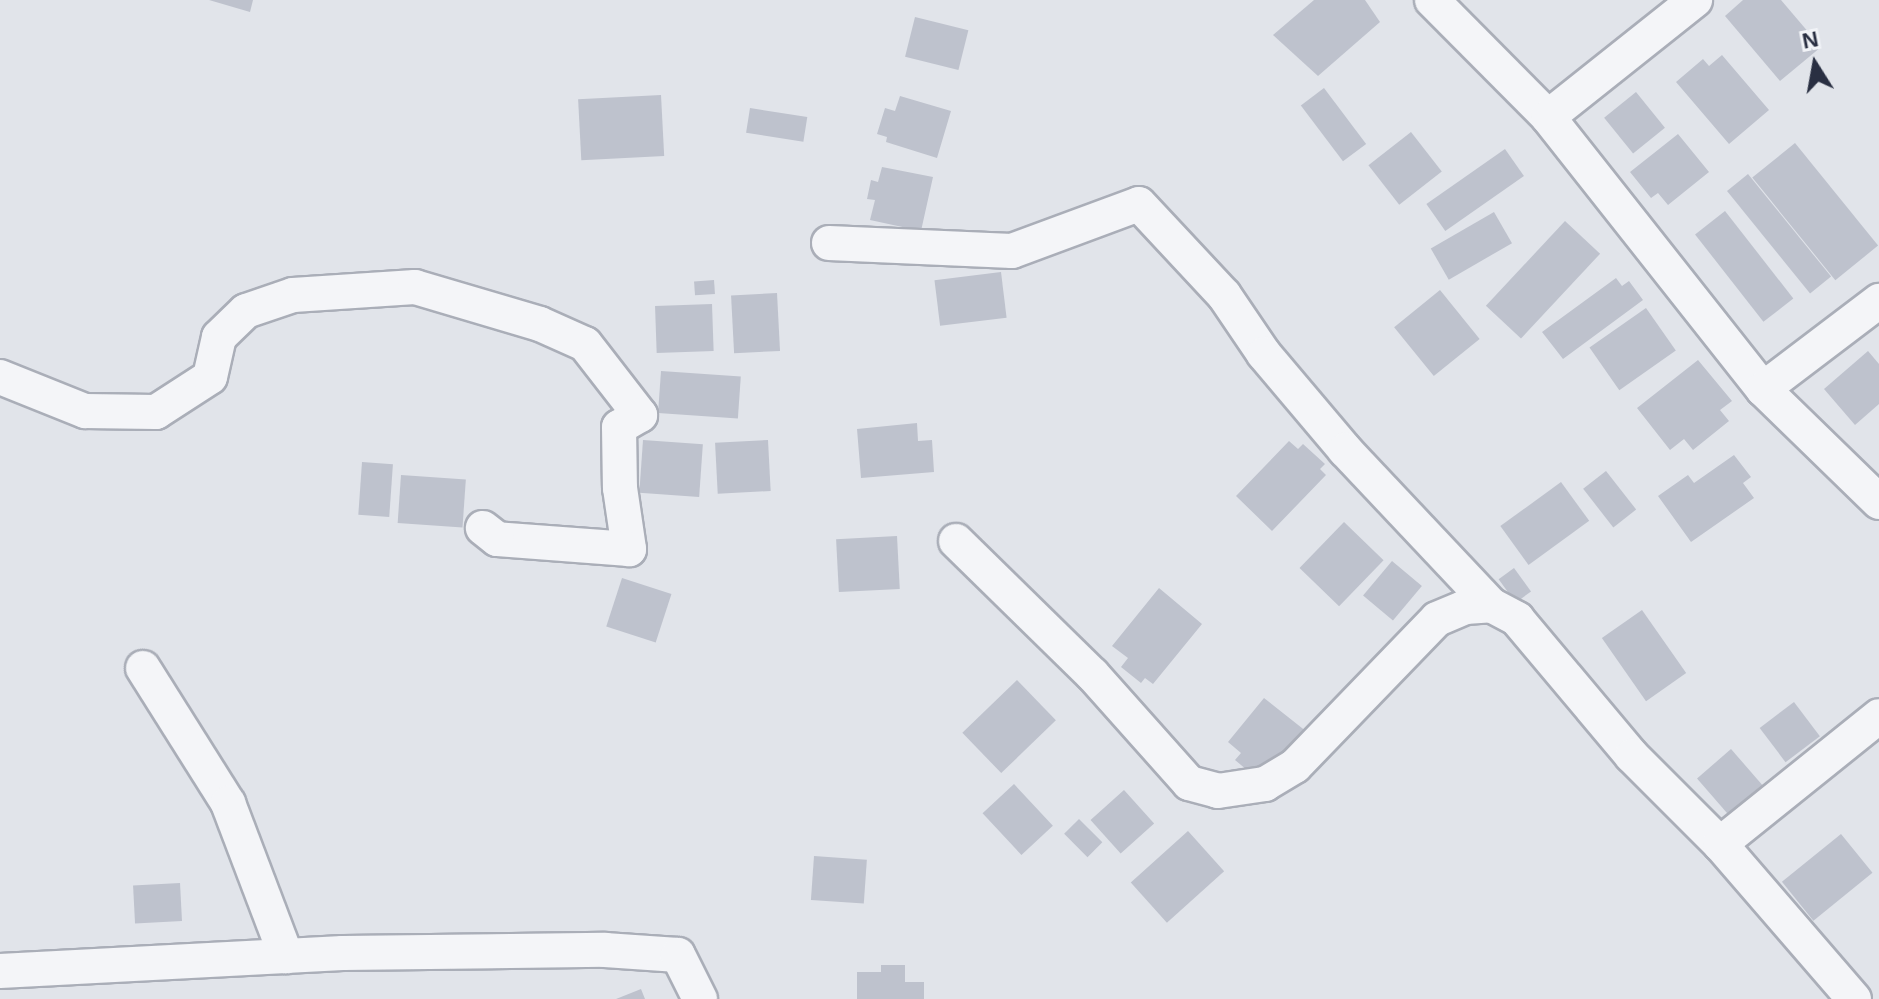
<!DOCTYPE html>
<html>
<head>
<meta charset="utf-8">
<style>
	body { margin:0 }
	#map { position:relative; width:1879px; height:999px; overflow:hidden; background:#e1e4ea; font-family:Arial,sans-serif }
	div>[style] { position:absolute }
	.building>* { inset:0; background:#bec2cd; transform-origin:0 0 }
	.roads { filter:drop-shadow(2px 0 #aaaeb8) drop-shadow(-2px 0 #aaaeb8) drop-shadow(0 2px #aaaeb8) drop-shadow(0 -2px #aaaeb8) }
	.minor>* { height:34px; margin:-17px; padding:0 17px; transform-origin:17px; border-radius:17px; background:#f4f5f8 }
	span { translate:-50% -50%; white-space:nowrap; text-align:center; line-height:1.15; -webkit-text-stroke:6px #f1f3f7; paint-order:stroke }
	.north { position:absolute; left:1775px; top:24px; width:80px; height:80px; -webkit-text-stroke:6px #f1f3f7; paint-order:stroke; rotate:349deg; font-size:22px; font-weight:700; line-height:32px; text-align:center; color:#292f42 }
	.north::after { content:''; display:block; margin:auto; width:28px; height:36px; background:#292f42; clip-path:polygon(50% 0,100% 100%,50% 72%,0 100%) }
</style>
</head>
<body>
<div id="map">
	<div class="building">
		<i style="clip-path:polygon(209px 0,253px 0,250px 12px)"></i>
		<i style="clip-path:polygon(1314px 0,1365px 0,1380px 22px,1318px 76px,1273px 35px)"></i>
		<i style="clip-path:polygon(1743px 0,1781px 0,1821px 47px,1780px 81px,1725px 16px)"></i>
		<i style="left:915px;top:17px;width:55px;height:41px;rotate:14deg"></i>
		<i style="clip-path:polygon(1722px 55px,1769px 110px,1729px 144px,1676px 82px,1703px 59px,1709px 66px)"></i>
		<i style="left:1324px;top:88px;width:70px;height:29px;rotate:53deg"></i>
		<i style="left:1636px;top:92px;width:46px;height:41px;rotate:51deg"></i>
		<i style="left:661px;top:95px;width:61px;height:83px;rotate:87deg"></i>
		<i style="clip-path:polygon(900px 96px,951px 111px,937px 158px,886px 142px,887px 137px,877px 134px,885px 108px,895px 111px)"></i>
		<i style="left:750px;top:108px;width:58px;height:25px;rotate:9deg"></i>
		<i style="left:1411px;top:132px;width:50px;height:54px;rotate:52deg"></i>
		<i style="clip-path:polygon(1678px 134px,1709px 172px,1668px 205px,1658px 193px,1651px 198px,1630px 172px)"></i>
		<i style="left:1795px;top:143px;width:132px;height:55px;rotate:51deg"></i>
		<i style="left:1505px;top:149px;width:33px;height:96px;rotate:55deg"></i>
		<i style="clip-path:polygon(882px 167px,933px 177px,921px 231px,870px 220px,875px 200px,867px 199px,871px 180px,878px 182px)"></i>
		<i style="left:1748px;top:174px;width:132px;height:27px;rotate:51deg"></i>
		<i style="left:1725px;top:211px;width:111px;height:38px;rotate:52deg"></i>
		<i style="left:1494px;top:212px;width:36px;height:73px;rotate:60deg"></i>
		<i style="left:1565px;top:221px;width:48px;height:116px;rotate:43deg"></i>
		<i style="left:1001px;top:272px;width:46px;height:67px;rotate:83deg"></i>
		<i style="clip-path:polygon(1616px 278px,1622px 286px,1629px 281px,1643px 300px,1563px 359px,1542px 332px)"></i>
		<i style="left:714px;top:280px;width:14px;height:20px;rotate:86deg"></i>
		<i style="left:1440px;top:290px;width:63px;height:59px;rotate:51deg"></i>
		<i style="left:777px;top:293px;width:58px;height:46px;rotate:87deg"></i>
		<i style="left:712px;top:304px;width:47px;height:57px;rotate:88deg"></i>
		<i style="left:1646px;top:308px;width:52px;height:69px;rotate:55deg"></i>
		<i style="clip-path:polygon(1868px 351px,1879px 364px,1879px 404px,1855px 425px,1824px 389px)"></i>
		<i style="clip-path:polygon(1698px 360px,1732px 401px,1720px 410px,1729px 421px,1693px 450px,1684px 439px,1670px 450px,1637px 408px)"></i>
		<i style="left:661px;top:371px;width:80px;height:42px;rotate:4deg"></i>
		<i style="clip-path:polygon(917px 423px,918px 441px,932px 440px,934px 472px,861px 478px,857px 429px)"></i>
		<i style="left:643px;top:440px;width:60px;height:53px;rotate:4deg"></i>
		<i style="left:768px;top:440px;width:51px;height:53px;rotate:87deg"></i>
		<i style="clip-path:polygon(1289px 441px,1298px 449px,1303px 444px,1325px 464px,1320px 469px,1326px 475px,1272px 531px,1236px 496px)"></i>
		<i style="clip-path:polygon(1734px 455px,1751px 477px,1743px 483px,1754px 498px,1691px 542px,1658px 496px,1688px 475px,1694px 483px)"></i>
		<i style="left:362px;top:462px;width:31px;height:53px;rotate:4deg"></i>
		<i style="left:1606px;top:471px;width:49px;height:29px;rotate:52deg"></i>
		<i style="left:401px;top:475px;width:65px;height:48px;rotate:4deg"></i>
		<i style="left:1561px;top:482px;width:48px;height:75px;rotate:54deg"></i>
		<i style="left:1344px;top:522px;width:55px;height:64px;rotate:44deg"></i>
		<i style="left:897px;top:536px;width:53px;height:61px;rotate:87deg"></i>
		<i style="left:1392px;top:561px;width:39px;height:45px;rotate:40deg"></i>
		<i style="left:1514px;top:568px;width:29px;height:19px;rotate:54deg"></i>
		<i style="left:622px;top:578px;width:52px;height:51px;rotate:18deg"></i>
		<i style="clip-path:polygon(1159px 588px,1202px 624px,1153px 684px,1145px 678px,1141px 683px,1121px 667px,1128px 658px,1112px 646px)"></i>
		<i style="left:1642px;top:610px;width:77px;height:49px;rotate:55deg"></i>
		<i style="left:1017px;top:680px;width:56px;height:76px;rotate:46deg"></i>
		<i style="clip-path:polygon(1264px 698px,1307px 732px,1270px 777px,1259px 767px,1253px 775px,1235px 760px,1241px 753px,1228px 742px)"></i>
		<i style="left:1794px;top:702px;width:43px;height:43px;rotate:53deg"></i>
		<i style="left:1731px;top:749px;width:49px;height:45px;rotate:49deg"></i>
		<i style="left:1014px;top:784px;width:57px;height:43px;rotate:47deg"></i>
		<i style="left:1124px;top:790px;width:45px;height:45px;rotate:48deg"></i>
		<i style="left:1079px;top:819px;width:33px;height:21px;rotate:45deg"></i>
		<i style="left:1188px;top:831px;width:54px;height:77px;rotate:48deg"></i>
		<i style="left:1841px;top:834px;width:50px;height:76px;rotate:51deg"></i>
		<i style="left:814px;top:856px;width:53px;height:44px;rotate:4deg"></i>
		<i style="left:180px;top:883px;width:38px;height:47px;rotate:87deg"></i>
		<i style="clip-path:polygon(881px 965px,905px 965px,905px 982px,924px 982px,924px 999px,857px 999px,857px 972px,881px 972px)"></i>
		<i style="clip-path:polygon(641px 989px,645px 999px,616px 999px)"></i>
	</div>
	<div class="roads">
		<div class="minor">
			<i style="left:1432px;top:0;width:165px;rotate:45.2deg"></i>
			<i style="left:1548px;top:117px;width:347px;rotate:51.7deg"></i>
			<i style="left:1763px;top:389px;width:162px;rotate:44.2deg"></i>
			<i style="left:1548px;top:117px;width:188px;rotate:-38.5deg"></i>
			<i style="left:829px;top:243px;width:183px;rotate:2.5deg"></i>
			<i style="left:1012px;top:251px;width:135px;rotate:-20.3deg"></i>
			<i style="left:1139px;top:204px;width:125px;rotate:47deg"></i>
			<i style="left:1224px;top:295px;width:71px;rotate:55.9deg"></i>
			<i style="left:1264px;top:354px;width:126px;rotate:49.8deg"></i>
			<i style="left:1345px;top:450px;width:213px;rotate:46.7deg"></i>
			<i style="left:0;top:377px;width:92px;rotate:21.8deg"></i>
			<i style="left:85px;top:411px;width:71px;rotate:0.8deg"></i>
			<i style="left:156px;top:412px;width:64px;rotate:-32.9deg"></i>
			<i style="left:210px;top:377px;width:41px;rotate:-77.3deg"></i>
			<i style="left:219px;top:337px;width:37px;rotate:-44deg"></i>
			<i style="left:246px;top:311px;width:50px;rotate:-18.8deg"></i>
			<i style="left:293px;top:295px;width:122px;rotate:-3.8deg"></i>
			<i style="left:415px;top:287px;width:130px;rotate:16.5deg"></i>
			<i style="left:540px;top:324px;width:49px;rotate:24deg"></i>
			<i style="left:585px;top:344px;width:90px;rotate:52.2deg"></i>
			<i style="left:640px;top:415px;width:24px;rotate:150deg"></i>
			<i style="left:619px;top:427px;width:61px;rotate:89.1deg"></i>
			<i style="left:620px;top:488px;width:62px;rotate:81.6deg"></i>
			<i style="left:629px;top:549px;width:132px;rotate:-175.7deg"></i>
			<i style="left:497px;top:539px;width:18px;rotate:-142deg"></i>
			<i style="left:1763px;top:389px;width:146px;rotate:-37.2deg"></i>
			<i style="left:956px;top:541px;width:190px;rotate:44.4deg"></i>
			<i style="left:1092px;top:674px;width:146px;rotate:48.3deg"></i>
			<i style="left:1189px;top:783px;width:30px;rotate:15deg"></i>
			<i style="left:1218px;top:791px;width:48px;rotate:-8.5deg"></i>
			<i style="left:1265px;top:784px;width:35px;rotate:-31deg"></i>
			<i style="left:1295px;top:766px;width:204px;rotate:-46deg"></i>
			<i style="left:1437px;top:619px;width:30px;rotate:-23deg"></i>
			<i style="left:1465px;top:607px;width:26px;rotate:-4deg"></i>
			<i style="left:1491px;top:605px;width:30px;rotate:28deg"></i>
			<i style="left:1517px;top:619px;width:179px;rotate:50deg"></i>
			<i style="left:1632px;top:756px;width:124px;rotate:45deg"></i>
			<i style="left:143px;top:668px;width:160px;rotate:57.8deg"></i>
			<i style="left:228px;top:803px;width:164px;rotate:69.2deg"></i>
			<i style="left:0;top:971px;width:343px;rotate:-3deg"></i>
			<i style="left:343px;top:953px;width:262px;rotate:-0.7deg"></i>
			<i style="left:605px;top:950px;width:73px;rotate:3.9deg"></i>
			<i style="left:678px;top:955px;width:49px;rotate:63.4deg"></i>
			<i style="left:1854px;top:999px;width:205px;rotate:-130.8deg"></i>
			<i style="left:1720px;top:844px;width:204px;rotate:-38.8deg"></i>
		</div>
	</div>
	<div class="north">N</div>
</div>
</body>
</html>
